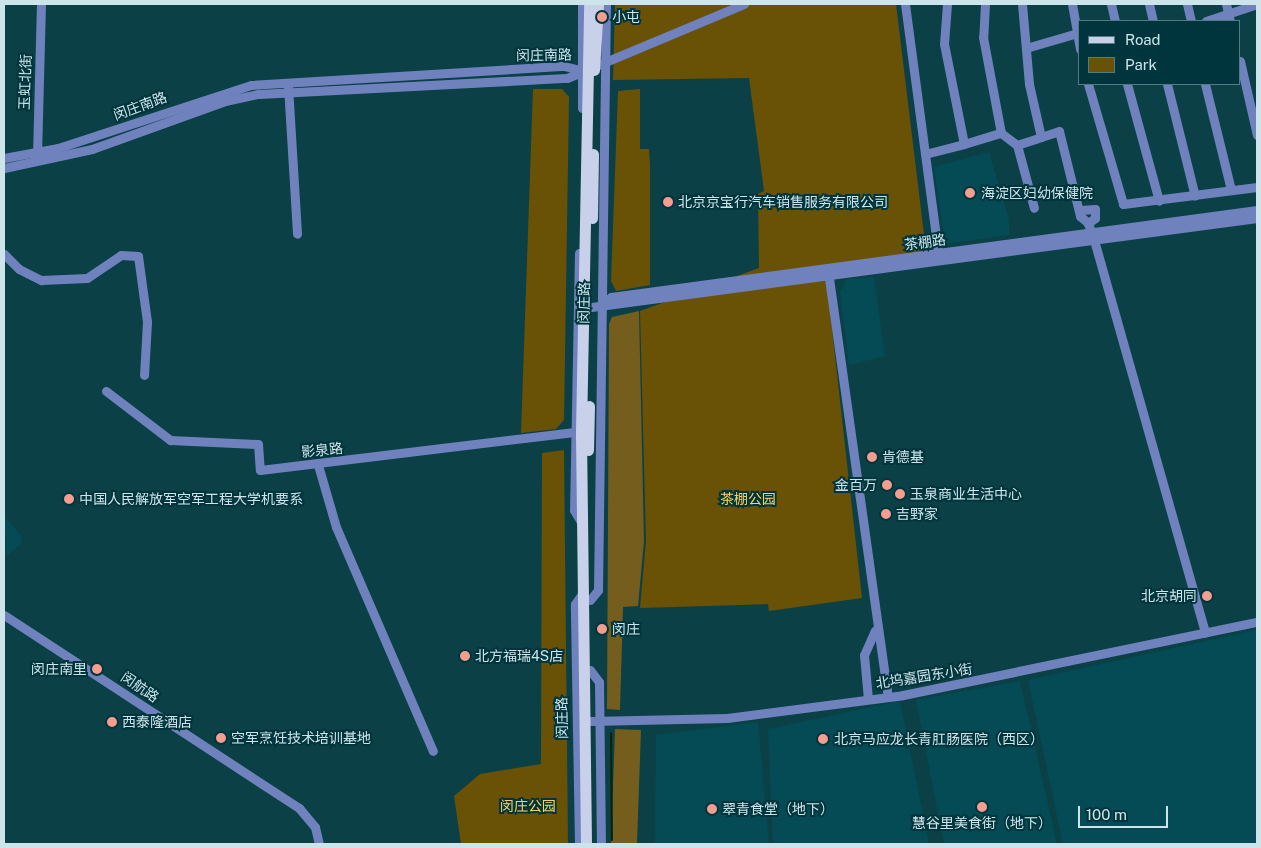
<!DOCTYPE html>
<html>
<head>
<meta charset="utf-8">
<style>
	body { margin:0 }
	#map { position:relative; width:1261px; height:848px; overflow:hidden; background:#0b4047; font-family:"Public Sans","Noto Sans SC",sans-serif }
	div>[style] { position:absolute }
	.built>* { inset:0; background:#044b55 }
	.green>* { inset:0; background:#695206 }
	.forest>* { inset:0; background:#745d1d; transform-origin:0 0 }
	.stream>* { height:2px; margin:-1px; padding:0 1px; transform-origin:1px; border-radius:1px; background:#04230c }
	.minor>* { height:9px; margin:-4.5px; padding:0 4.5px; transform-origin:4.5px; border-radius:4.5px; background:#6f82bd }
	.major>* { height:11px; margin:-5.5px; padding:0 5.5px; transform-origin:5.5px; border-radius:5.5px; background:#c8d1e9 }
	.dots>* { width:14px; height:14px; translate:-50% -50%; box-sizing:border-box; border:2px solid #00353d; border-radius:50% }
	span { translate:-50% -50%; white-space:nowrap; text-align:center; line-height:1.15; -webkit-text-stroke:4px #00353d; paint-order:stroke }
	.poi-label { font-size:14px; color:#cde5ea }
	.left { translate:0 -50%; text-align:left }
	.right { translate:-100% -50%; text-align:right }
	.street-label { font-size:14px; color:#cde5ea }
	.park-label { font-size:14px; color:#fbd160 }
	.frame { position:absolute; inset:0; border:5px solid #cde5ea; pointer-events:none }
	.legend { position:absolute; left:1078px; top:20px; width:162px; height:65px; box-sizing:border-box; background:#00353d; border:1px solid #527b82; margin:0; padding:6px 9px; list-style:none; font-size:15px; color:#cde5ea }
	.legend li { display:flex; align-items:center; gap:10px; height:25px }
	.legend b { width:25px; border:1px solid #527b82 }
	.scale { position:absolute; left:1078px; top:806px; width:90px; height:22px; box-sizing:border-box; border:2px solid #cde5ea; border-top:0; padding-left:6px; font-size:15px; line-height:18px; white-space:nowrap; color:#cde5ea; -webkit-text-stroke:4px #00353d; paint-order:stroke }
</style>
</head>
<body>
<div id="map">
	<div class="built">
		<i style="clip-path:polygon(989px 152px,1009px 219px,1009px 235px,945px 244px,934px 167px)"></i>
		<i style="clip-path:polygon(874px 277px,885px 356px,849px 365px,840px 292px,847px 279px)"></i>
		<i style="clip-path:polygon(4px 516px,20px 534px,22px 543px,7px 556px)"></i>
		<i style="clip-path:polygon(1257px 630px,1257px 844px,1063px 844px,1028px 680px)"></i>
		<i style="clip-path:polygon(1020px 681px,1057px 844px,944px 844px,916px 700px)"></i>
		<i style="clip-path:polygon(900px 701px,929px 844px,773px 844px,768px 729px)"></i>
		<i style="clip-path:polygon(758px 722px,769px 844px,655px 844px,656px 735px)"></i>
	</div>
	<div class="green">
		<i style="clip-path:polygon(615px 4px,896px 4px,926px 251px,825px 266px,862px 598px,769px 611px,768px 604px,640px 608px,646px 541px,640px 311px,759px 268px,758px 194px,764px 191px,749px 78px,613px 80px)"></i>
		<i style="clip-path:polygon(533px 89px,562px 89px,569px 97px,564px 420px,556px 429px,521px 433px)"></i>
		<i style="clip-path:polygon(640px 89px,640px 149px,649px 149px,650px 166px,650px 285px,616px 291px,611px 281px,618px 91px)"></i>
		<i style="clip-path:polygon(564px 450px,568px 844px,461px 844px,454px 796px,480px 774px,541px 764px,542px 453px)"></i>
	</div>
	<div class="forest">
		<i style="clip-path:polygon(639px 311px,644px 541px,638px 606px,623px 607px,620px 710px,607px 709px,609px 324px,612px 317px)"></i>
		<i style="left:615px;top:729px;width:26px;height:115px;rotate:2deg"></i>
	</div>
	<div class="stream">
		<i style="left:611px;top:733px;width:107px;rotate:89.5deg"></i>
	</div>
	<div class="minor">
		<i style="left:905px;top:4px;width:257px;rotate:82.4deg"></i>
		<i style="left:985px;top:4px;width:33px;rotate:93deg"></i>
		<i style="left:983px;top:37px;width:98px;rotate:79.4deg"></i>
		<i style="left:1001px;top:133px;width:20px;rotate:37deg"></i>
		<i style="left:1017px;top:145px;width:65px;rotate:74.9deg"></i>
		<i style="left:1072px;top:4px;width:46px;rotate:79.9deg"></i>
		<i style="left:1111px;top:4px;width:17px;rotate:77deg"></i>
		<i style="left:1149px;top:4px;width:17px;rotate:77deg"></i>
		<i style="left:1187px;top:4px;width:17px;rotate:77deg"></i>
		<i style="left:1226px;top:4px;width:17px;rotate:77deg"></i>
		<i style="left:1206px;top:21px;width:54px;rotate:-18.4deg"></i>
		<i style="left:1026px;top:48px;width:50px;rotate:-16.3deg"></i>
		<i style="left:1240px;top:61px;width:76px;rotate:77.1deg"></i>
		<i style="left:1088px;top:84px;width:125px;rotate:73.7deg"></i>
		<i style="left:1123px;top:204px;width:135px;rotate:-7.2deg"></i>
		<i style="left:1127px;top:84px;width:121px;rotate:74.7deg"></i>
		<i style="left:1167px;top:84px;width:115px;rotate:76deg"></i>
		<i style="left:1205px;top:84px;width:109px;rotate:76.2deg"></i>
		<i style="left:288px;top:86px;width:148px;rotate:86.5deg"></i>
		<i style="left:582px;top:108px;width:104px;rotate:-90deg"></i>
		<i style="left:1041px;top:137px;width:19px;rotate:-18deg"></i>
		<i style="left:1059px;top:131px;width:88px;rotate:76.1deg"></i>
		<i style="left:1080px;top:216px;width:11px;rotate:41deg"></i>
		<i style="left:1088px;top:223px;width:18px;rotate:71deg"></i>
		<i style="left:1094px;top:240px;width:408px;rotate:74.2deg"></i>
		<i style="left:964px;top:144px;width:39px;rotate:-17deg"></i>
		<i style="left:1017px;top:145px;width:25px;rotate:-18deg"></i>
		<i style="left:1041px;top:137px;width:54px;rotate:-102.8deg"></i>
		<i style="left:1029px;top:84px;width:80px;rotate:-95deg"></i>
		<i style="left:925px;top:154px;width:40px;rotate:-14.4deg"></i>
		<i style="left:964px;top:144px;width:102px;rotate:-101.3deg"></i>
		<i style="left:944px;top:44px;width:40px;rotate:-85.7deg"></i>
		<i style="left:37px;top:156px;width:152px;rotate:-88.5deg"></i>
		<i style="left:4px;top:158px;width:55px;rotate:-10.5deg"></i>
		<i style="left:58px;top:148px;width:203px;rotate:-18.1deg"></i>
		<i style="left:251px;top:85px;width:314px;rotate:-3.5deg"></i>
		<i style="left:564px;top:66px;width:25px;rotate:14deg"></i>
		<i style="left:4px;top:168px;width:90px;rotate:-12.2deg"></i>
		<i style="left:92px;top:149px;width:141px;rotate:-19.8deg"></i>
		<i style="left:225px;top:101px;width:35px;rotate:-12deg"></i>
		<i style="left:259px;top:94px;width:308px;rotate:-3deg"></i>
		<i style="left:567px;top:78px;width:192px;rotate:-22.7deg"></i>
		<i style="left:1081px;top:210px;width:14px;rotate:-4deg"></i>
		<i style="left:1095px;top:209px;width:9px;rotate:90deg"></i>
		<i style="left:1095px;top:218px;width:9px;rotate:144deg"></i>
		<i style="left:579px;top:253px;width:257px;rotate:91.1deg"></i>
		<i style="left:574px;top:510px;width:14px;rotate:60deg"></i>
		<i style="left:4px;top:254px;width:21px;rotate:45deg"></i>
		<i style="left:19px;top:269px;width:25px;rotate:27deg"></i>
		<i style="left:41px;top:280px;width:46px;rotate:-2.5deg"></i>
		<i style="left:87px;top:278px;width:41px;rotate:-34.1deg"></i>
		<i style="left:121px;top:255px;width:17px;rotate:3deg"></i>
		<i style="left:138px;top:256px;width:67px;rotate:82.2deg"></i>
		<i style="left:147px;top:322px;width:53px;rotate:93.2deg"></i>
		<i style="left:828px;top:271px;width:430px;rotate:82deg"></i>
		<i style="left:599px;top:306px;width:15px;rotate:-37deg"></i>
		<i style="left:611px;top:297px;width:652px;rotate:-7.67deg"></i>
		<i style="left:584px;top:308px;width:679px;rotate:-7.62deg"></i>
		<i style="left:106px;top:391px;width:81px;rotate:37.4deg"></i>
		<i style="left:170px;top:440px;width:88px;rotate:2.6deg"></i>
		<i style="left:258px;top:444px;width:26px;rotate:86deg"></i>
		<i style="left:260px;top:470px;width:323px;rotate:-6.9deg"></i>
		<i style="left:318px;top:465px;width:65px;rotate:73.8deg"></i>
		<i style="left:336px;top:527px;width:244px;rotate:66.6deg"></i>
		<i style="left:590px;top:600px;width:13px;rotate:-51deg"></i>
		<i style="left:598px;top:590px;width:586px;rotate:-89.22deg"></i>
		<i style="left:4px;top:615px;width:353px;rotate:33.2deg"></i>
		<i style="left:299px;top:808px;width:25px;rotate:50deg"></i>
		<i style="left:315px;top:827px;width:17px;rotate:77deg"></i>
		<i style="left:590px;top:670px;width:15px;rotate:53deg"></i>
		<i style="left:599px;top:682px;width:162px;rotate:89.3deg"></i>
		<i style="left:868px;top:699px;width:44px;rotate:-95.2deg"></i>
		<i style="left:864px;top:655px;width:27px;rotate:-66deg"></i>
		<i style="left:591px;top:721px;width:136px;rotate:-1.3deg"></i>
		<i style="left:727px;top:718px;width:177px;rotate:-7.4deg"></i>
		<i style="left:903px;top:695px;width:361px;rotate:-11.7deg"></i>
		<i style="left:579px;top:844px;width:240px;rotate:-91deg"></i>
		<i style="left:575px;top:604px;width:12px;rotate:-55deg"></i>
	</div>
	<div class="major">
		<i style="left:594px;top:70px;width:66px;rotate:-86.5deg"></i>
		<i style="left:592px;top:218px;width:64px;rotate:-89.1deg"></i>
		<i style="left:588px;top:450px;width:44px;rotate:-88.7deg"></i>
		<i style="left:586px;top:844px;width:413px;rotate:-90.7deg"></i>
		<i style="left:581px;top:431px;width:427px;rotate:-88.9deg"></i>
	</div>
	<div class="dots">
		<i style="left:602px;top:17px;background:#f59d8f"></i>
		<i style="left:970px;top:193px;background:#f59d8f"></i>
		<i style="left:668px;top:202px;background:#f59d8f"></i>
		<i style="left:872px;top:457px;background:#f59d8f"></i>
		<i style="left:887px;top:485px;background:#f59d8f"></i>
		<i style="left:900px;top:494px;background:#f59d8f"></i>
		<i style="left:69px;top:499px;background:#f59d8f"></i>
		<i style="left:886px;top:514px;background:#f59d8f"></i>
		<i style="left:1207px;top:596px;background:#f59d8f"></i>
		<i style="left:602px;top:629px;background:#f59d8f"></i>
		<i style="left:465px;top:656px;background:#f59d8f"></i>
		<i style="left:97px;top:669px;background:#f59d8f"></i>
		<i style="left:112px;top:722px;background:#f59d8f"></i>
		<i style="left:221px;top:738px;background:#f59d8f"></i>
		<i style="left:823px;top:739px;background:#f59d8f"></i>
		<i style="left:982px;top:807px;background:#f59d8f"></i>
		<i style="left:712px;top:809px;background:#f59d8f"></i>
	</div>
	<div class="poi-label">
		<span class="left" style="left:612px;top:17px">小屯</span>
		<span class="left" style="left:981px;top:193px">海淀区妇幼保健院</span>
		<span class="left" style="left:678px;top:202px">北京京宝行汽车销售服务有限公司</span>
		<span class="left" style="left:882px;top:457px">肯德基</span>
		<span class="right" style="left:877px;top:485px">金百万</span>
		<span class="left" style="left:910px;top:494px">玉泉商业生活中心</span>
		<span class="left" style="left:79px;top:499px">中国人民解放军空军工程大学机要系</span>
		<span class="left" style="left:896px;top:514px">吉野家</span>
		<span class="right" style="left:1197px;top:596px">北京胡同</span>
		<span class="left" style="left:612px;top:629px">闵庄</span>
		<span class="left" style="left:475px;top:656px">北方福瑞4S店</span>
		<span class="right" style="left:87px;top:669px">闵庄南里</span>
		<span class="left" style="left:122px;top:722px">西泰隆酒店</span>
		<span class="left" style="left:231px;top:738px">空军烹饪技术培训基地</span>
		<span class="left" style="left:834px;top:739px">北京马应龙长青肛肠医院（西区）</span>
		<span class="left" style="left:722px;top:809px">翠青食堂（地下）</span>
		<span style="left:982px;top:823px">慧谷里美食街（地下）</span>
	</div>
	<div class="street-label">
		<span style="left:544px;top:55px;rotate:-1deg">闵庄南路</span>
		<span style="left:25px;top:82px;rotate:-88deg">玉虹北街</span>
		<span style="left:140px;top:106px;rotate:-20deg">闵庄南路</span>
		<span style="left:925px;top:242px;rotate:-8deg">茶棚路</span>
		<span style="left:584px;top:303px;rotate:-89deg">闵庄路</span>
		<span style="left:322px;top:450px;rotate:-6deg">影泉路</span>
		<span style="left:924px;top:676px;rotate:-9deg">北坞嘉园东小街</span>
		<span style="left:140px;top:687px;rotate:34deg">闵航路</span>
		<span style="left:562px;top:718px;rotate:-91deg">闵庄路</span>
	</div>
	<div class="park-label">
		<span style="left:748px;top:499px">茶棚公园</span>
		<span style="left:528px;top:806px">闵庄公园</span>
	</div>
	<div class="frame"></div>
	<ul class="legend">
	<li><b style="height:6px;background:#c8d1e9"></b>Road</li>
	<li><b style="height:14px;background:#695206"></b>Park</li>
	</ul>
	<div class="scale">100 m</div>
</div>
</body>
</html>
